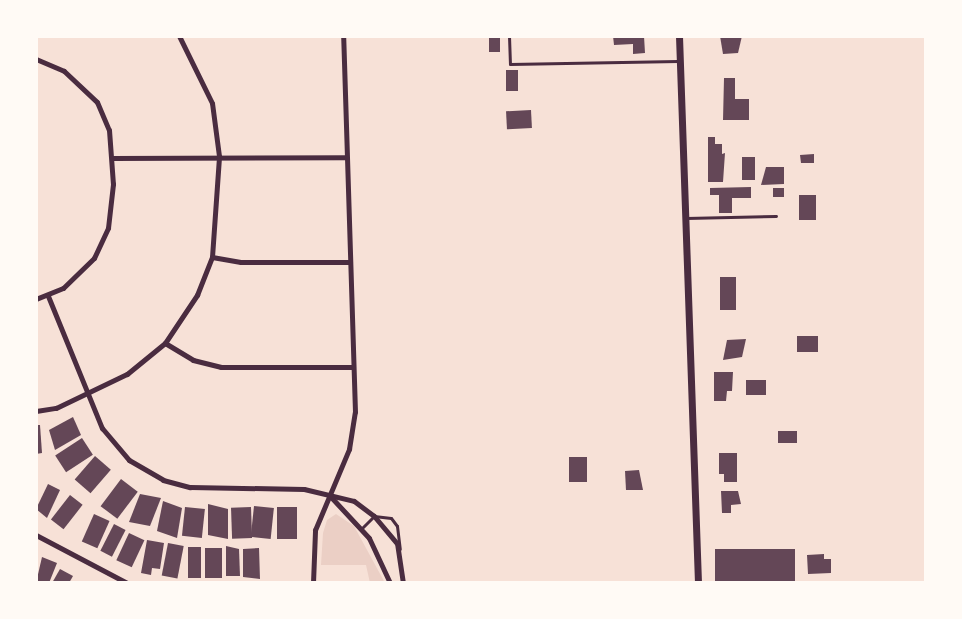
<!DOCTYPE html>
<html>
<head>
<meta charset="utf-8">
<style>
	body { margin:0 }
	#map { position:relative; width:962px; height:619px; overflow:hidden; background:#f7e1d7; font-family:"Roboto Condensed",sans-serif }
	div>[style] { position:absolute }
	.green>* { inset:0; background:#ebcfc5 }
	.building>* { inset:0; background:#644757; transform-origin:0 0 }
	.service>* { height:3px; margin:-1.5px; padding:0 1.5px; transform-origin:1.5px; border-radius:1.5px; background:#4a2c40 }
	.minor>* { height:5px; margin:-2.5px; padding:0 2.5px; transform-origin:2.5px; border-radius:2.5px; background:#4a2c40 }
	.tertiary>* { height:7px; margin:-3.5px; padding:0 3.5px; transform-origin:3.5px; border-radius:3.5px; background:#4a2c40 }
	span { translate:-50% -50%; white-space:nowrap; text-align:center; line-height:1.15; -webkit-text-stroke:6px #fffaf5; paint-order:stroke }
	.frame { position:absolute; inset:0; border:38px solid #fffaf5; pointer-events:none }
</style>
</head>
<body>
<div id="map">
	<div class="green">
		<i style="clip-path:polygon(336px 514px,354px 526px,385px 583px,370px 583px,366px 565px,321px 565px,323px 533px,327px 520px)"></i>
	</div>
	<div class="building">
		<i style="clip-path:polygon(613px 36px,644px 36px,645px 53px,633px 54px,633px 44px,614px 45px)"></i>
		<i style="clip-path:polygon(720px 36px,742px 36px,738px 53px,723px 54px)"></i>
		<i style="left:489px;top:37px;width:11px;height:15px"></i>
		<i style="left:506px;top:70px;width:12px;height:21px"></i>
		<i style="clip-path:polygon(724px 78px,735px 78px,735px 99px,749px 99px,749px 120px,723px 120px)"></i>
		<i style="left:531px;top:110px;width:18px;height:25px;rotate:87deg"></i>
		<i style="clip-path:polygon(708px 137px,715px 137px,715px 144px,722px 144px,722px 154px,725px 153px,723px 182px,708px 182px)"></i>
		<i style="clip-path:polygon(814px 154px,814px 163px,801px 163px,800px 155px)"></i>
		<i style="left:755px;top:157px;width:23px;height:13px;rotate:90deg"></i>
		<i style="clip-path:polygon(766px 167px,784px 167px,784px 184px,761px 185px)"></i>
		<i style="clip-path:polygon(751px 187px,751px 198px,732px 198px,732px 213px,719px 213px,719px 195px,710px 195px,710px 188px)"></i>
		<i style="left:773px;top:188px;width:11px;height:9px"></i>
		<i style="left:799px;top:195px;width:17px;height:25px"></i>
		<i style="left:720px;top:277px;width:16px;height:33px"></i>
		<i style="left:797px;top:336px;width:21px;height:16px"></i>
		<i style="clip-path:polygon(746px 339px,742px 357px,723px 360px,727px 340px)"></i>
		<i style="clip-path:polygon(714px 372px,733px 372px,732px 391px,727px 391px,726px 401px,714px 401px)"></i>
		<i style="left:746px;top:380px;width:20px;height:15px"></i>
		<i style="clip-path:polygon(73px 417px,81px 435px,55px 450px,49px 430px)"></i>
		<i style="clip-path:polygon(36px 425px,40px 425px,42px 453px,36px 454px)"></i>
		<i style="left:778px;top:431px;width:19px;height:12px"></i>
		<i style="left:82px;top:438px;width:20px;height:32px;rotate:57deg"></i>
		<i style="clip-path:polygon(719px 453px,737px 453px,737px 482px,724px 482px,724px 474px,719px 474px)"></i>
		<i style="left:95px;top:456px;width:21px;height:31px;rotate:41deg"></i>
		<i style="left:569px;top:457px;width:18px;height:25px"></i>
		<i style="clip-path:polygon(639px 470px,643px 490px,626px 490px,625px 471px)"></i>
		<i style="left:121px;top:479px;width:21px;height:34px;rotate:37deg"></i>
		<i style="clip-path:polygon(48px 484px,60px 490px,47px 518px,36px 509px)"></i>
		<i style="clip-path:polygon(721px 491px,738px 491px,741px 504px,731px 505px,731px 513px,722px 513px)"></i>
		<i style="clip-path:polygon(140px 494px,161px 498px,150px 526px,129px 522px)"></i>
		<i style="left:70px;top:495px;width:16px;height:31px;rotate:38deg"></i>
		<i style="clip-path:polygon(163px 501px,182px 508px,177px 538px,157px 531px)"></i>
		<i style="clip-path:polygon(208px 504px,228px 509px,228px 539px,208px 535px)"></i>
		<i style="left:254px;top:506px;width:20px;height:31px;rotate:6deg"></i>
		<i style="left:185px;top:507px;width:20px;height:29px;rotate:6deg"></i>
		<i style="left:251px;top:507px;width:31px;height:20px;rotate:88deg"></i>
		<i style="left:277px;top:507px;width:20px;height:32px"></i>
		<i style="left:94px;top:514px;width:17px;height:30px;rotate:24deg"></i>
		<i style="left:114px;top:524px;width:13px;height:30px;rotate:27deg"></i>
		<i style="left:129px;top:533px;width:17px;height:30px;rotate:25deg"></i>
		<i style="clip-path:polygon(147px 540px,164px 543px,160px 569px,152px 568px,151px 575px,141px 573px)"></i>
		<i style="left:168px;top:543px;width:16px;height:33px;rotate:11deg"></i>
		<i style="clip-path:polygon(226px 546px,239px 549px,240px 576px,226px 576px)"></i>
		<i style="left:188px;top:547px;width:13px;height:31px"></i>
		<i style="left:205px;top:548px;width:17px;height:30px"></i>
		<i style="clip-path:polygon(259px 548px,260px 579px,243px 577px,243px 549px)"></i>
		<i style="left:715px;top:549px;width:80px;height:33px"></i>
		<i style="clip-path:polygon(824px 554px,824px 559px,831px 559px,831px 573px,808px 574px,807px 555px)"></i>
		<i style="clip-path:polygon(42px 557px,57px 563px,49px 583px,36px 583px)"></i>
		<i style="clip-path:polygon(60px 569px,73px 576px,69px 583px,52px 583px)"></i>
	</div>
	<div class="service">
		<i style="left:509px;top:36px;width:28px;rotate:88deg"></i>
		<i style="left:510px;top:64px;width:168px;rotate:-1deg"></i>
		<i style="left:686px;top:218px;width:90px;rotate:-1.3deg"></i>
		<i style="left:362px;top:528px;width:17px;rotate:-45deg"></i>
		<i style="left:374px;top:516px;width:17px;rotate:7deg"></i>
		<i style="left:391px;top:518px;width:10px;rotate:53deg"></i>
		<i style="left:397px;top:526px;width:23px;rotate:83deg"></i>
	</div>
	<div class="minor">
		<i style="left:36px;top:59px;width:30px;rotate:23deg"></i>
		<i style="left:64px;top:71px;width:45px;rotate:43.2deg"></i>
		<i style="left:97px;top:102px;width:30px;rotate:67deg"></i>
		<i style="left:109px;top:130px;width:54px;rotate:85.8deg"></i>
		<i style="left:113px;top:184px;width:44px;rotate:96.5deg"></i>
		<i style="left:108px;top:228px;width:33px;rotate:115deg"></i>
		<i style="left:94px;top:258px;width:43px;rotate:135.9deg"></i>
		<i style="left:63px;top:288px;width:29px;rotate:158deg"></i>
		<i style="left:112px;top:158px;width:234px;rotate:-0.2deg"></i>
		<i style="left:212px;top:257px;width:29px;rotate:10deg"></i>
		<i style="left:241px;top:262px;width:109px"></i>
		<i style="left:48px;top:296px;width:143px;rotate:67.8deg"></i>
		<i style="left:102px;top:428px;width:42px;rotate:49.8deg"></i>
		<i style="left:129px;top:460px;width:39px;rotate:30deg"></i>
		<i style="left:163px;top:480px;width:28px;rotate:15deg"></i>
		<i style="left:190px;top:487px;width:114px;rotate:1deg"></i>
		<i style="left:304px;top:489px;width:51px;rotate:13.5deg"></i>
		<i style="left:354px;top:501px;width:25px;rotate:37deg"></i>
		<i style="left:374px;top:516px;width:35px;rotate:50deg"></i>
		<i style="left:397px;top:543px;width:40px;rotate:81.5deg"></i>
		<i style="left:165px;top:343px;width:33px;rotate:31deg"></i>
		<i style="left:193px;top:360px;width:29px;rotate:14deg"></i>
		<i style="left:221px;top:367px;width:132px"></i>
		<i style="left:36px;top:411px;width:20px;rotate:-9deg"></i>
		<i style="left:56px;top:408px;width:79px;rotate:-25.6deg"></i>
		<i style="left:127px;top:374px;width:49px;rotate:-39.2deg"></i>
		<i style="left:165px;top:343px;width:58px;rotate:-56.3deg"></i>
		<i style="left:197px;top:295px;width:41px;rotate:-68.5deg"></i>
		<i style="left:212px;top:257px;width:101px;rotate:-86deg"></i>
		<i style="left:219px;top:156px;width:53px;rotate:-97.5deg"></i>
		<i style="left:212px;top:103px;width:75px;rotate:-116.2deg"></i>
		<i style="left:330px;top:496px;width:57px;rotate:47.1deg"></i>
		<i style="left:369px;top:538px;width:50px;rotate:65deg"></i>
		<i style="left:36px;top:535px;width:103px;rotate:27.8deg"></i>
		<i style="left:313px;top:583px;width:53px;rotate:-87.8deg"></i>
		<i style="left:315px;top:530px;width:88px;rotate:-67.2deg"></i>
		<i style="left:349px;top:449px;width:37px;rotate:-81deg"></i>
		<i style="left:355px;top:412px;width:376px;rotate:-91.8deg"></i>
	</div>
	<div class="tertiary">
		<i style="left:679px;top:36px;width:547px;rotate:88.01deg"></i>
	</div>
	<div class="frame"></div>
</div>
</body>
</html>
